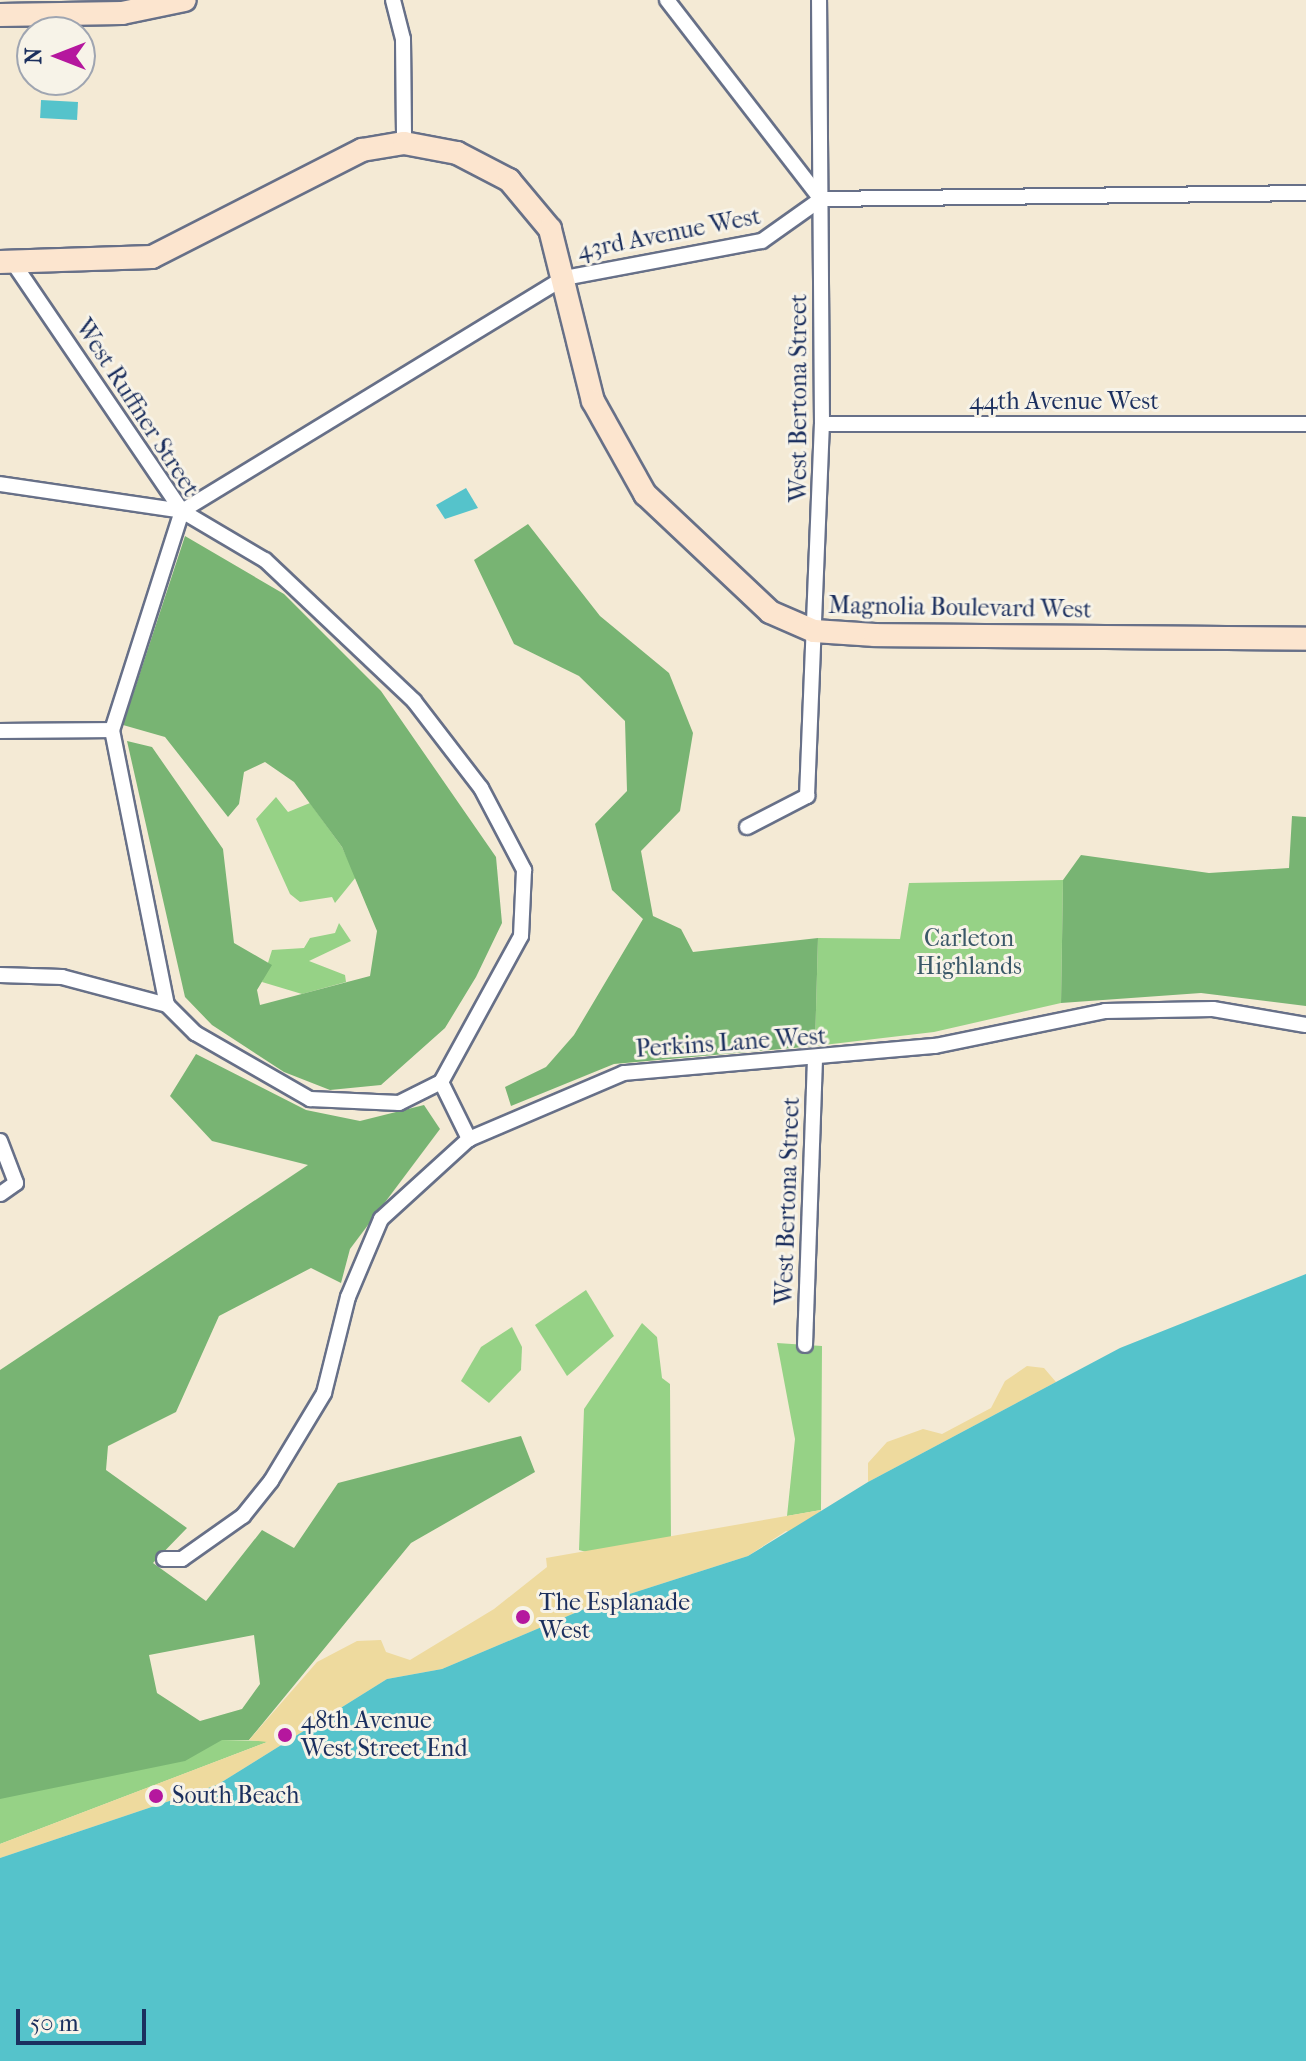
<!DOCTYPE html>
<html>
<head>
<meta charset="utf-8">
<style>
	body { margin:0 }
	#map { position:relative; width:1306px; height:2061px; overflow:hidden; background:#f4ead5; font-family:"IM FELL French Canon",serif }
	div>[style] { position:absolute }
	.green>* { inset:0; background:#96d286 }
	.forest>* { inset:0; background:#78b473 }
	.sand>* { inset:0; background:#eeda9e }
	.water>* { inset:0; background:#55c3cb; transform-origin:0 0 }
	.roads { filter:drop-shadow(2px 0 #677088) drop-shadow(-2px 0 #677088) drop-shadow(0 2px #677088) drop-shadow(0 -2px #677088) }
	.street>* { height:14px; margin:-7px; padding:0 7px; transform-origin:7px; border-radius:7px; background:#fff }
	.secondary>* { height:22px; margin:-11px; padding:0 11px; transform-origin:11px; border-radius:11px; background:#fce5cf }
	.dots>* { width:22px; height:22px; translate:-50% -50%; box-sizing:border-box; border:4px solid #f7f3e8; border-radius:50% }
	span { translate:-50% -50%; white-space:nowrap; text-align:center; line-height:1.15; -webkit-text-stroke:6px #f7f3e8; paint-order:stroke }
	.street-label { font-size:24px; color:#1b2f5e }
	.park-label { font-size:24px; color:#3a5868 }
	.poi-label { font-size:24px; color:#1b2f5e }
	.left { translate:0 -50%; text-align:left }
	.north { position:absolute; left:16px; top:16px; width:80px; height:80px; box-sizing:border-box; background:#f7f3e8; border:2px solid #9fa5b1; border-radius:50%; rotate:270deg; font-size:22px; font-weight:700; line-height:32px; text-align:center; color:#1b2f5e }
	.north::after { content:''; display:block; margin:auto; width:28px; height:36px; background:#b5179e; clip-path:polygon(50% 0,100% 100%,50% 72%,0 100%) }
	.scale { position:absolute; left:16px; top:2009px; width:130px; height:36px; box-sizing:border-box; border:4px solid #1b2f5e; border-top:0; padding-left:10px; font-size:24px; line-height:28px; white-space:nowrap; color:#1b2f5e; -webkit-text-stroke:6px #f7f3e8; paint-order:stroke }
</style>
</head>
<body>
<div id="map">
	<div class="green">
		<i style="clip-path:polygon(276px 797px,288px 812px,310px 803px,342px 847px,356px 877px,335px 903px,332px 897px,300px 902px,290px 894px,256px 819px)"></i>
		<i style="clip-path:polygon(1063px 880px,1061px 1003px,934px 1032px,815px 1046px,818px 938px,900px 939px,909px 883px)"></i>
		<i style="clip-path:polygon(339px 923px,351px 941px,309px 961px,345px 975px,346px 982px,302px 994px,262px 982px,272px 950px,304px 948px,310px 938px,335px 933px)"></i>
		<i style="clip-path:polygon(586px 1290px,614px 1336px,567px 1376px,535px 1325px)"></i>
		<i style="clip-path:polygon(642px 1323px,657px 1337px,662px 1378px,670px 1384px,671px 1541px,590px 1553px,579px 1550px,584px 1409px)"></i>
		<i style="clip-path:polygon(512px 1327px,522px 1347px,521px 1370px,489px 1403px,461px 1381px,481px 1347px)"></i>
		<i style="clip-path:polygon(777px 1343px,822px 1346px,821px 1510px,787px 1516px,795px 1439px)"></i>
		<i style="clip-path:polygon(0 1739px,222px 1740px,270px 1741px,0 1844px)"></i>
	</div>
	<div class="forest">
		<i style="clip-path:polygon(528px 524px,600px 616px,669px 673px,693px 733px,680px 811px,641px 851px,653px 916px,681px 929px,693px 952px,818px 938px,815px 1046px,614px 1064px,511px 1106px,505px 1087px,546px 1067px,574px 1035px,643px 919px,612px 890px,595px 824px,627px 791px,625px 721px,579px 676px,514px 644px,474px 560px)"></i>
		<i style="clip-path:polygon(185px 536px,284px 594px,381px 691px,496px 857px,502px 923px,476px 977px,445px 1028px,381px 1085px,330px 1090px,284px 1072px,212px 1025px,185px 997px,127px 741px,152px 747px,223px 849px,234px 943px,272px 965px,257px 990px,260px 1005px,370px 976px,377px 931px,342px 847px,294px 782px,265px 762px,244px 772px,239px 804px,228px 817px,165px 737px,123px 725px)"></i>
		<i style="clip-path:polygon(1292px 816px,1306px 817px,1306px 1006px,1201px 993px,1061px 1003px,1063px 880px,1081px 855px,1209px 873px,1289px 868px)"></i>
		<i style="clip-path:polygon(evenodd,196px 1054px,306px 1110px,360px 1121px,424px 1105px,440px 1129px,350px 1249px,341px 1283px,311px 1268px,219px 1316px,176px 1412px,108px 1446px,106px 1470px,187px 1528px,153px 1563px,206px 1601px,262px 1530px,294px 1548px,338px 1483px,521px 1436px,535px 1472px,411px 1543px,249px 1740px,222px 1740px,185px 1761px,0 1799px,0 1370px,308px 1165px,212px 1141px,170px 1096px,196px 1054px,254px 1635px,260px 1684px,242px 1709px,200px 1721px,157px 1693px,149px 1655px,254px 1635px)"></i>
	</div>
	<div class="sand">
		<i style="clip-path:polygon(1027px 1366px,1044px 1368px,1056px 1382px,868px 1482px,868px 1463px,887px 1442px,923px 1429px,942px 1434px,991px 1408px,1005px 1381px)"></i>
		<i style="clip-path:polygon(821px 1510px,821px 1541px,786px 1531px,748px 1556px,589px 1607px,442px 1669px,387px 1679px,217px 1785px,0 1858px,0 1844px,267px 1742px,249px 1740px,317px 1662px,357px 1641px,381px 1640px,386px 1652px,410px 1660px,494px 1609px,547px 1567px,546px 1558px)"></i>
	</div>
	<div class="water">
		<i style="left:78px;top:102px;width:18px;height:37px;rotate:93deg"></i>
		<i style="clip-path:polygon(466px 488px,478px 508px,445px 519px,436px 505px)"></i>
		<i style="clip-path:polygon(1306px 1274px,1306px 2061px,0 2061px,0 1858px,217px 1785px,387px 1679px,442px 1669px,589px 1607px,748px 1556px,868px 1482px,1120px 1348px)"></i>
	</div>
	<div class="roads">
		<div class="street">
			<i style="left:393px;top:0;width:40px;rotate:75.6deg"></i>
			<i style="left:403px;top:39px;width:104px;rotate:89.4deg"></i>
			<i style="left:667px;top:0;width:252px;rotate:52.3deg"></i>
			<i style="left:14px;top:264px;width:299px;rotate:55.8deg"></i>
			<i style="left:182px;top:511px;width:230px;rotate:107.7deg"></i>
			<i style="left:112px;top:730px;width:280px;rotate:78.7deg"></i>
			<i style="left:822px;top:424px;width:484px"></i>
			<i style="left:0;top:484px;width:184px;rotate:8.4deg"></i>
			<i style="left:182px;top:511px;width:447px;rotate:-31.4deg"></i>
			<i style="left:564px;top:278px;width:201px;rotate:-10.6deg"></i>
			<i style="left:762px;top:241px;width:72px;rotate:-35.4deg"></i>
			<i style="left:821px;top:199px;width:485px;rotate:-0.7deg"></i>
			<i style="left:182px;top:511px;width:96px;rotate:30.6deg"></i>
			<i style="left:265px;top:560px;width:205px;rotate:43.4deg"></i>
			<i style="left:414px;top:701px;width:110px;rotate:52.4deg"></i>
			<i style="left:481px;top:788px;width:93px;rotate:62.3deg"></i>
			<i style="left:524px;top:870px;width:66px;rotate:92.6deg"></i>
			<i style="left:521px;top:936px;width:166px;rotate:118.7deg"></i>
			<i style="left:0;top:731px;width:112px;rotate:-0.5deg"></i>
			<i style="left:747px;top:827px;width:68px;rotate:-27.3deg"></i>
			<i style="left:807px;top:796px;width:372px;rotate:-87.7deg"></i>
			<i style="left:822px;top:424px;width:424px;rotate:-90.4deg"></i>
			<i style="left:0;top:975px;width:62px;rotate:1.8deg"></i>
			<i style="left:62px;top:977px;width:109px;rotate:14.9deg"></i>
			<i style="left:167px;top:1005px;width:40px;rotate:45deg"></i>
			<i style="left:195px;top:1033px;width:133px;rotate:29.9deg"></i>
			<i style="left:310px;top:1099px;width:89px;rotate:2.6deg"></i>
			<i style="left:399px;top:1103px;width:47px;rotate:-26.6deg"></i>
			<i style="left:441px;top:1082px;width:64px;rotate:63.8deg"></i>
			<i style="left:469px;top:1139px;width:168px;rotate:-23.1deg"></i>
			<i style="left:624px;top:1073px;width:312px;rotate:-5deg"></i>
			<i style="left:935px;top:1046px;width:174px;rotate:-11.6deg"></i>
			<i style="left:1105px;top:1011px;width:108px;rotate:-1.1deg"></i>
			<i style="left:1213px;top:1009px;width:94px;rotate:9.8deg"></i>
			<i style="left:0;top:1141px;width:45px;rotate:69.1deg"></i>
			<i style="left:16px;top:1183px;width:19px;rotate:145deg"></i>
			<i style="left:805px;top:1345px;width:286px;rotate:-88deg"></i>
			<i style="left:164px;top:1559px;width:18px"></i>
			<i style="left:182px;top:1559px;width:75px;rotate:-35.2deg"></i>
			<i style="left:243px;top:1516px;width:45px;rotate:-51.3deg"></i>
			<i style="left:271px;top:1481px;width:103px;rotate:-58.9deg"></i>
			<i style="left:324px;top:1393px;width:99px;rotate:-76deg"></i>
			<i style="left:348px;top:1297px;width:85px;rotate:-67.1deg"></i>
			<i style="left:381px;top:1219px;width:119px;rotate:-42.3deg"></i>
		</div>
		<div class="secondary">
			<i style="left:0;top:15px;width:122px;rotate:-0.9deg"></i>
			<i style="left:122px;top:13px;width:64px;rotate:-11.7deg"></i>
			<i style="left:0;top:262px;width:152px;rotate:-1.9deg"></i>
			<i style="left:152px;top:257px;width:236px;rotate:-27deg"></i>
			<i style="left:362px;top:150px;width:43px;rotate:-9.5deg"></i>
			<i style="left:404px;top:143px;width:54px;rotate:10.7deg"></i>
			<i style="left:457px;top:153px;width:59px;rotate:27.4deg"></i>
			<i style="left:509px;top:180px;width:64px;rotate:50.1deg"></i>
			<i style="left:550px;top:229px;width:177px;rotate:76deg"></i>
			<i style="left:593px;top:401px;width:107px;rotate:60.8deg"></i>
			<i style="left:645px;top:494px;width:172px;rotate:43.3deg"></i>
			<i style="left:770px;top:612px;width:48px;rotate:23.4deg"></i>
			<i style="left:814px;top:631px;width:61px;rotate:3.8deg"></i>
			<i style="left:875px;top:635px;width:431px;rotate:0.5deg"></i>
		</div>
	</div>
	<div class="dots">
		<i style="left:523px;top:1617px;background:#b5179e"></i>
		<i style="left:285px;top:1735px;background:#b5179e"></i>
		<i style="left:156px;top:1796px;background:#b5179e"></i>
	</div>
	<div class="street-label">
		<span style="left:669px;top:234px;rotate:-11deg">43rd Avenue West</span>
		<span style="left:799px;top:398px;rotate:-90deg">West Bertona Street</span>
		<span style="left:1064px;top:402px">44th Avenue West</span>
		<span style="left:137px;top:408px;rotate:57deg">West Ruffner Street</span>
		<span style="left:960px;top:608px;rotate:1deg">Magnolia Boulevard West</span>
		<span style="left:731px;top:1043px;rotate:-4deg">Perkins Lane West</span>
		<span style="left:788px;top:1201px;rotate:-88deg">West Bertona Street</span>
	</div>
	<div class="park-label">
		<span style="left:969px;top:953px">Carleton<br>Highlands</span>
	</div>
	<div class="poi-label">
		<span class="left" style="left:539px;top:1617px">The Esplanade<br>West</span>
		<span class="left" style="left:301px;top:1735px">48th Avenue<br>West Street End</span>
		<span class="left" style="left:172px;top:1796px">South Beach</span>
	</div>
	<div class="north">N</div>
	<div class="scale">50 m</div>
</div>
</body>
</html>
